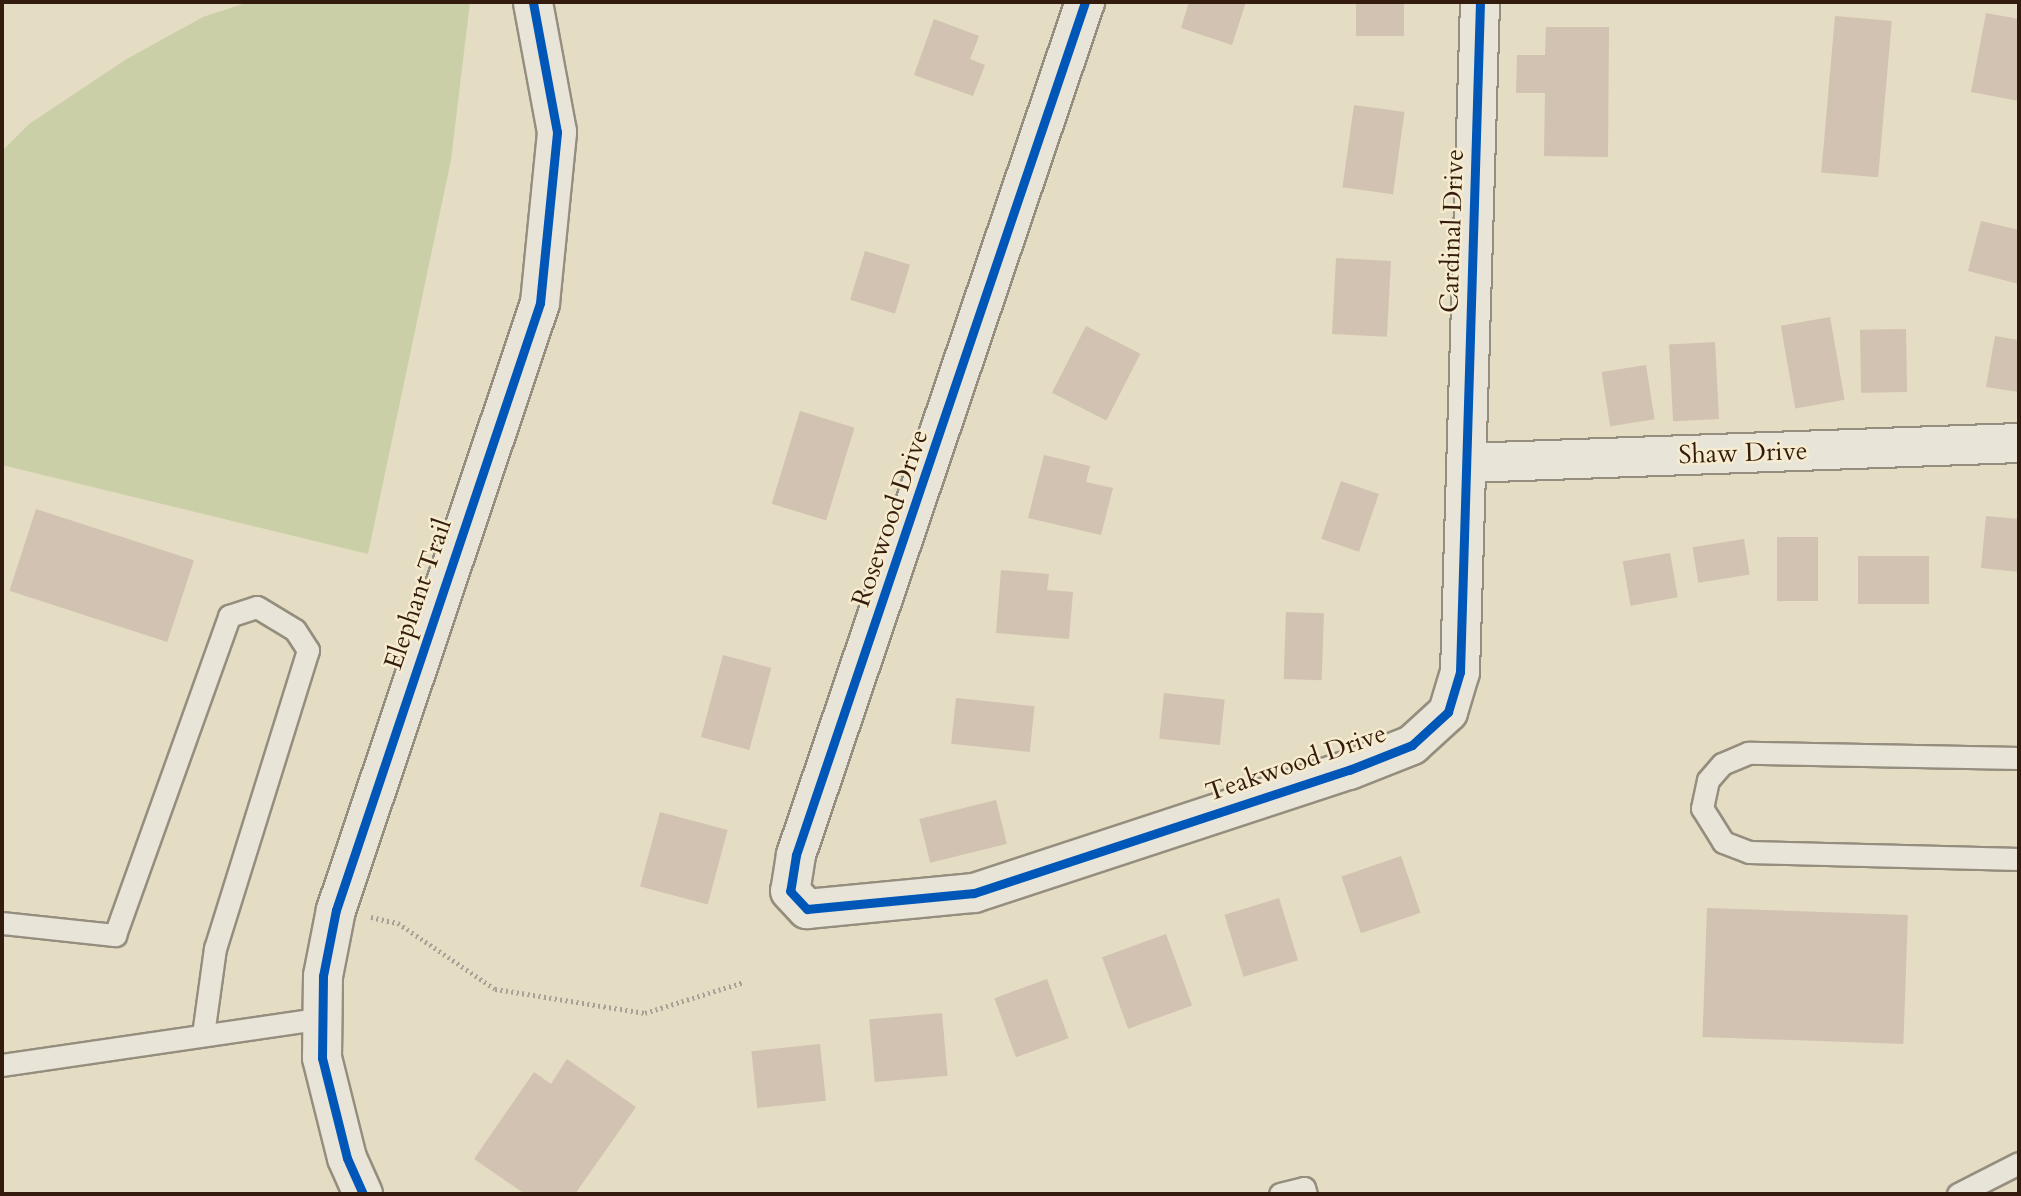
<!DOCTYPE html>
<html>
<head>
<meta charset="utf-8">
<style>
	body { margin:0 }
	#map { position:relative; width:2021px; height:1196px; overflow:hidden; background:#e4dcc3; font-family:Cardo,serif }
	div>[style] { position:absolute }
	.green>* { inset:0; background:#cbcfa7 }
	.building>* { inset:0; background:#d2c2b1; transform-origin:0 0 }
	.path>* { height:4.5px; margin-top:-2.25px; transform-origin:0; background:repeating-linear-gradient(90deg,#a7a197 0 2px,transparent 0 5.5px) }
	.roads { filter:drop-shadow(2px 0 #958e7e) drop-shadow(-2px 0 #958e7e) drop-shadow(0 2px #958e7e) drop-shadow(0 -2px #958e7e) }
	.service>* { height:21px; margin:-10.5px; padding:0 10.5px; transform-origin:10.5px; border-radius:10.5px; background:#e9e4d8 }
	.minor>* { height:38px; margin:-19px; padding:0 19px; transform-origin:19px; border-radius:19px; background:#e9e4d8 }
	.cycleway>* { height:9px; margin:-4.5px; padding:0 4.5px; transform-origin:4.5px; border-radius:4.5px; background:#0057b8 }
	span { translate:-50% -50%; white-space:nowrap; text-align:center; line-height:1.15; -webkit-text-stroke:5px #f7eccf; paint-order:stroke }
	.street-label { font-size:26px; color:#331c0e }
	.frame { position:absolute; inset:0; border:4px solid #331c0e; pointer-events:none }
</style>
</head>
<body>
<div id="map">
	<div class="green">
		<i style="clip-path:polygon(249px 2px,470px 2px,451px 160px,368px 554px,2px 465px,2px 151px,29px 124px,125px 60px,203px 17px)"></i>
	</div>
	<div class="building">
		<i style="clip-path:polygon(1189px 2px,1246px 2px,1232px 45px,1181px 28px)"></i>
		<i style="left:1356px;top:2px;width:48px;height:34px"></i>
		<i style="clip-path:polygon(1986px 13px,2019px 19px,2019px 101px,1971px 92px)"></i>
		<i style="left:1835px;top:16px;width:57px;height:157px;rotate:5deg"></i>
		<i style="clip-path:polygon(934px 19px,979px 36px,970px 59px,985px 65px,973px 96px,914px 75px)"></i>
		<i style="clip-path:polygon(1546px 27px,1609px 27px,1608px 157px,1544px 156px,1545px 93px,1516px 93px,1517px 55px,1545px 55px)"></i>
		<i style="left:1354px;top:105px;width:51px;height:83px;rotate:8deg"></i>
		<i style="clip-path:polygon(1981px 221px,2019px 230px,2019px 284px,1968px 271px)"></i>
		<i style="left:865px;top:251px;width:47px;height:51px;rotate:17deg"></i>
		<i style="left:1336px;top:258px;width:55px;height:76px;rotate:3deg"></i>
		<i style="left:1830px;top:317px;width:84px;height:50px;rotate:80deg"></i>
		<i style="left:1086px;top:326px;width:61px;height:75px;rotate:27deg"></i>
		<i style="left:1906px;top:329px;width:63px;height:46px;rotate:89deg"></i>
		<i style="clip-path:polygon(1995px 336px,2019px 340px,2019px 392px,1986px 387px)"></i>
		<i style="left:1715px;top:342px;width:77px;height:46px;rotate:87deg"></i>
		<i style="left:1646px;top:365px;width:55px;height:45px;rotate:81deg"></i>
		<i style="left:800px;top:411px;width:57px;height:97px;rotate:17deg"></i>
		<i style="clip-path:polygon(1044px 455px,1090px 466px,1086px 482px,1113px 488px,1101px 535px,1028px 518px)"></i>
		<i style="left:1341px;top:481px;width:40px;height:61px;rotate:19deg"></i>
		<i style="left:36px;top:509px;width:166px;height:86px;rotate:18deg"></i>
		<i style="clip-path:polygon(1986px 516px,2019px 519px,2019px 572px,1981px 568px)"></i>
		<i style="left:1777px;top:537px;width:41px;height:64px"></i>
		<i style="left:1744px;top:539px;width:36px;height:52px;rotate:81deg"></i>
		<i style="left:1670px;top:553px;width:45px;height:48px;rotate:80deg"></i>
		<i style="left:1858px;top:556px;width:71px;height:48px"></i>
		<i style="clip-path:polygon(1001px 570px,1049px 574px,1047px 590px,1073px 592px,1069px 639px,996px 633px)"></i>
		<i style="left:1286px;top:612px;width:38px;height:67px;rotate:2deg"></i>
		<i style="left:723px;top:655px;width:50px;height:85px;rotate:15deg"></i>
		<i style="left:1164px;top:693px;width:61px;height:46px;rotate:6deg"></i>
		<i style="left:956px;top:698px;width:79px;height:46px;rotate:6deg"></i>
		<i style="left:996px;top:800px;width:45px;height:79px;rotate:76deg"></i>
		<i style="left:660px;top:812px;width:70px;height:77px;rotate:15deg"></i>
		<i style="left:1401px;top:856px;width:60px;height:63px;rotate:71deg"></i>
		<i style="left:1279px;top:898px;width:65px;height:57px;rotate:73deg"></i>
		<i style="left:1707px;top:908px;width:201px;height:129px;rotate:2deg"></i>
		<i style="left:1166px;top:934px;width:76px;height:68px;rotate:70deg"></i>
		<i style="left:1047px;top:979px;width:63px;height:56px;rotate:70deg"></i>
		<i style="left:942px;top:1013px;width:63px;height:73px;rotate:85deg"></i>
		<i style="left:820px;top:1044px;width:57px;height:69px;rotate:84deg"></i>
		<i style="clip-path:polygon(567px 1059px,636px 1107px,575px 1194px,525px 1194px,474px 1159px,534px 1072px,551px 1084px)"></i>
	</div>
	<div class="path">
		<i style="left:371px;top:917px;width:28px;rotate:13deg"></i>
		<i style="left:398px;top:923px;width:117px;rotate:34.2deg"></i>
		<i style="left:495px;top:989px;width:152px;rotate:9.1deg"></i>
		<i style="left:645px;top:1013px;width:104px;rotate:-17.4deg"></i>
	</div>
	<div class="roads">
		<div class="service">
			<i style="left:2019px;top:758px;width:271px;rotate:-178.9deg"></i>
			<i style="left:1748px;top:753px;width:28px;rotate:157deg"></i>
			<i style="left:1722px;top:764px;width:21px;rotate:131deg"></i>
			<i style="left:1708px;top:780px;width:29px;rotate:102deg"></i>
			<i style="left:1702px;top:808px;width:40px;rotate:58deg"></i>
			<i style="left:1723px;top:842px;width:28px;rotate:21deg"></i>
			<i style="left:1749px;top:852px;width:270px;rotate:1.5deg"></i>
			<i style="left:2px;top:923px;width:114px;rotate:6.1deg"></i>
			<i style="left:115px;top:935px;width:339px;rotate:-70.3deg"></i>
			<i style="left:229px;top:616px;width:29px;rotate:-18deg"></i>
			<i style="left:257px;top:607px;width:44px;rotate:31.2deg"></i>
			<i style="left:295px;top:630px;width:24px;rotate:57deg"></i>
			<i style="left:308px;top:650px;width:312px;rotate:107.3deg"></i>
			<i style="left:215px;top:948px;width:87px;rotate:97.9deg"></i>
			<i style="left:2px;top:1065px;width:319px;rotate:-8.3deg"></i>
			<i style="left:1280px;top:1194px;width:25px;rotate:-14deg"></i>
			<i style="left:1304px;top:1188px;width:6px;rotate:72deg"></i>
			<i style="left:1958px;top:1194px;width:68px;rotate:-26.9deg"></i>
		</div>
		<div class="minor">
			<i style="left:1085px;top:2px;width:901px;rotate:108.72deg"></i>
			<i style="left:796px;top:855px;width:36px;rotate:99deg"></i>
			<i style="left:790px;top:891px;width:25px;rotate:47deg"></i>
			<i style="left:807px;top:909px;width:168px;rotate:-5.5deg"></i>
			<i style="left:974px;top:893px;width:395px;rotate:-18.2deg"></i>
			<i style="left:1349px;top:770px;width:68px;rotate:-21.6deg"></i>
			<i style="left:1412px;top:745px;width:49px;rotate:-42.5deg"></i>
			<i style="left:1448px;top:712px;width:42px;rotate:-73.3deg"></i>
			<i style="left:1460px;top:672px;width:670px;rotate:-88.29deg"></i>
			<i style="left:1466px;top:463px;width:553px;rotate:-2.07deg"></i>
			<i style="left:363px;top:1194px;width:39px;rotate:-114deg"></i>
			<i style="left:347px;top:1158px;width:103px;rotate:-104deg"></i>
			<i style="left:322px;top:1058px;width:82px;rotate:-89.3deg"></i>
			<i style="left:323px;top:976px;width:67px;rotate:-78.9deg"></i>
			<i style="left:336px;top:910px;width:640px;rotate:-71.42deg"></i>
			<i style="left:540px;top:303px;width:172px;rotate:-84.3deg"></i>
			<i style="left:557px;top:132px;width:132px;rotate:-100.5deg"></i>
		</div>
	</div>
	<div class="cycleway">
		<i style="left:1085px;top:2px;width:901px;rotate:108.72deg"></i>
		<i style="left:796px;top:855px;width:36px;rotate:99deg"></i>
		<i style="left:790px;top:891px;width:25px;rotate:47deg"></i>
		<i style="left:807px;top:909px;width:168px;rotate:-5.5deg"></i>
		<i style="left:974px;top:893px;width:395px;rotate:-18.2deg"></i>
		<i style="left:1349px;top:770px;width:68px;rotate:-21.6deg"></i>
		<i style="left:1412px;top:745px;width:49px;rotate:-42.5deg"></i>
		<i style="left:1448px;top:712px;width:42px;rotate:-73.3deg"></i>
		<i style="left:1460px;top:672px;width:670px;rotate:-88.29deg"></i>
		<i style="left:363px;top:1194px;width:39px;rotate:-114deg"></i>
		<i style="left:347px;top:1158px;width:103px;rotate:-104deg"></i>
		<i style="left:322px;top:1058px;width:82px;rotate:-89.3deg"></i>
		<i style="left:323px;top:976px;width:67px;rotate:-78.9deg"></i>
		<i style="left:336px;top:910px;width:640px;rotate:-71.42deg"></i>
		<i style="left:540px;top:303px;width:172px;rotate:-84.3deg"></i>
		<i style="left:557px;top:132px;width:132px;rotate:-100.5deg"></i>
	</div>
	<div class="street-label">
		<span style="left:1452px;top:231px;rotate:-88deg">Cardinal Drive</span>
		<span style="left:1743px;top:453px;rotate:-2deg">Shaw Drive</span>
		<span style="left:890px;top:518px;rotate:-71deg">Rosewood Drive</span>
		<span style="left:418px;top:594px;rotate:-71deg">Elephant Trail</span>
		<span style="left:1296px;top:763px;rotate:-19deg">Teakwood Drive</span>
	</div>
	<div class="frame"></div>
</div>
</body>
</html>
